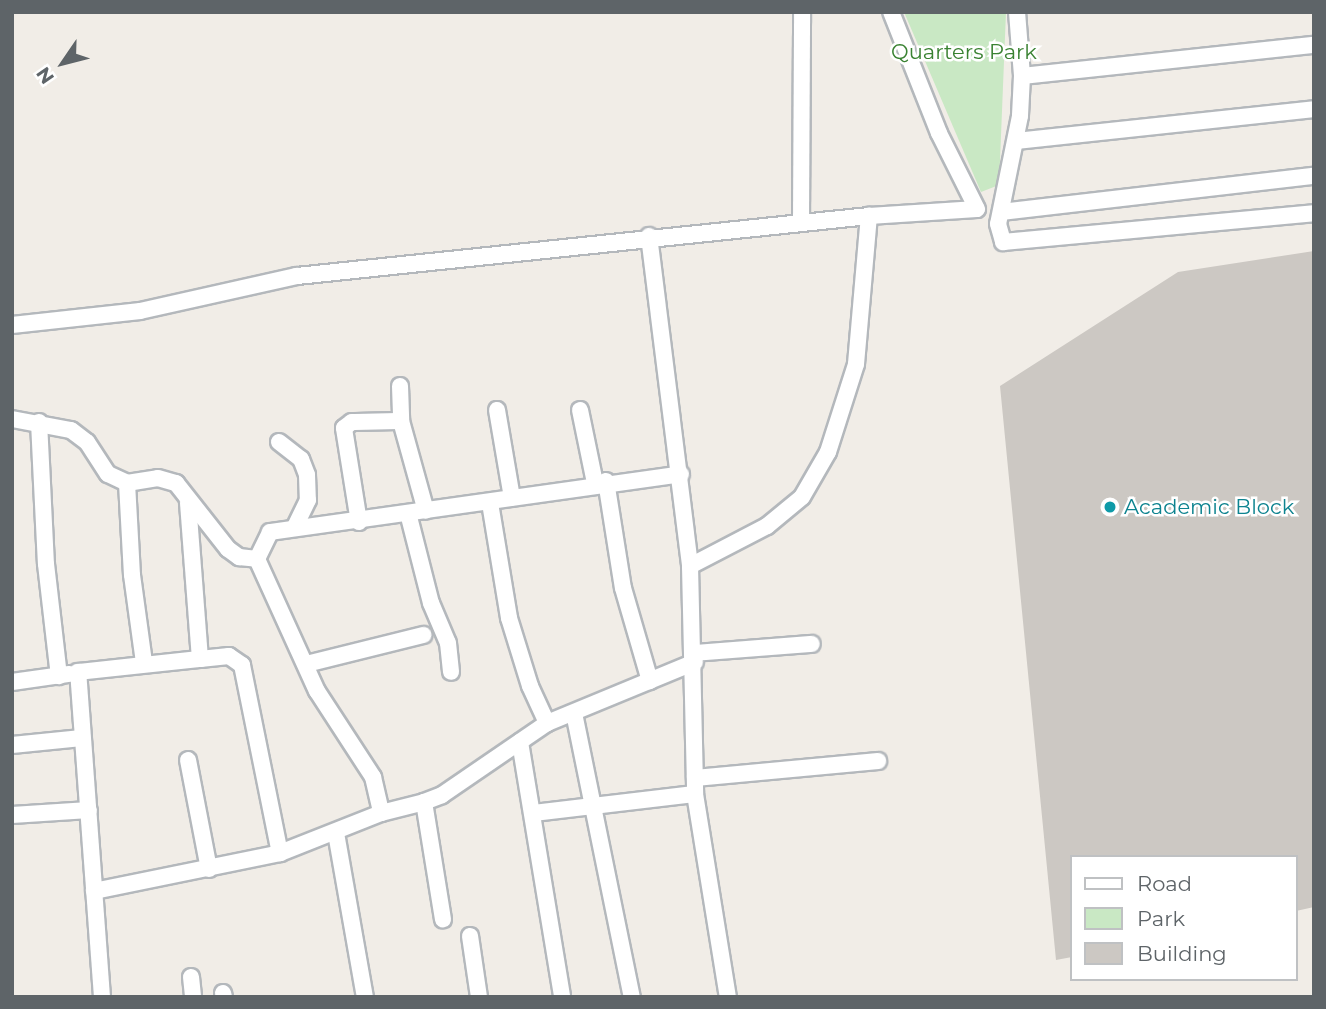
<!DOCTYPE html>
<html>
<head>
<meta charset="utf-8">
<style>
	body { margin:0 }
	#map { position:relative; width:1326px; height:1009px; overflow:hidden; background:#f1ede7; font-family:Montserrat,sans-serif }
	div>[style] { position:absolute }
	.green>* { inset:0; background:#c9e8c4 }
	.building>* { inset:0; background:#ccc8c3 }
	.roads { filter:drop-shadow(2px 0 #b4b8bc) drop-shadow(-2px 0 #b4b8bc) drop-shadow(0 2px #b4b8bc) drop-shadow(0 -2px #b4b8bc) }
	.minor>* { height:16px; margin:-8px; padding:0 8px; transform-origin:8px; border-radius:8px; background:#fff }
	.dots>* { width:19px; height:19px; translate:-50% -50%; box-sizing:border-box; border:4px solid #fff; border-radius:50% }
	span { translate:-50% -50%; white-space:nowrap; text-align:center; line-height:1.15; -webkit-text-stroke:5px #fff; paint-order:stroke }
	.park-label { font-size:21px; color:#3a8232 }
	.culture-label { font-size:21px; color:#0d838f }
	.left { translate:0 -50%; text-align:left }
	.frame { position:absolute; inset:0; border:14px solid #5e6468; pointer-events:none }
	.legend { position:absolute; left:1070px; top:855px; width:228px; height:126px; box-sizing:border-box; background:#fff; border:2px solid #bfc1c3; margin:0; padding:9px 12px; list-style:none; font-size:21px; color:#5e6468 }
	.legend li { display:flex; align-items:center; gap:14px; height:35px }
	.legend b { width:35px; border:2px solid #bfc1c3 }
	.north { position:absolute; left:28px; top:28px; width:70px; height:70px; -webkit-text-stroke:5px #fff; paint-order:stroke; rotate:235deg; font-size:19px; font-weight:700; line-height:28px; text-align:center; color:#5e6468 }
	.north::after { content:''; display:block; margin:auto; width:24px; height:32px; background:#5e6468; clip-path:polygon(50% 0,100% 100%,50% 72%,0 100%) }
</style>
</head>
<body>
<div id="map">
	<div class="green">
		<i style="clip-path:polygon(904px 12px,1006px 12px,999px 185px,981px 192px)"></i>
	</div>
	<div class="building">
		<i style="clip-path:polygon(1314px 251px,1314px 907px,1296px 911px,1296px 857px,1072px 857px,1072px 957px,1056px 960px,1000px 386px,1178px 272px)"></i>
	</div>
	<div class="roads">
		<div class="minor">
			<i style="left:1017px;top:12px;width:64px;rotate:85.5deg"></i>
			<i style="left:1022px;top:76px;width:40px;rotate:92.9deg"></i>
			<i style="left:1020px;top:116px;width:110px;rotate:101.5deg"></i>
			<i style="left:998px;top:224px;width:19px;rotate:74deg"></i>
			<i style="left:1003px;top:242px;width:312px;rotate:-5.3deg"></i>
			<i style="left:1022px;top:76px;width:294px;rotate:-6.1deg"></i>
			<i style="left:1016px;top:141px;width:300px;rotate:-6.1deg"></i>
			<i style="left:1001px;top:212px;width:315px;rotate:-6.6deg"></i>
			<i style="left:801px;top:221px;width:209px;rotate:-89.7deg"></i>
			<i style="left:649px;top:236px;width:333px;rotate:82.9deg"></i>
			<i style="left:690px;top:566px;width:228px;rotate:88.7deg"></i>
			<i style="left:695px;top:794px;width:206px;rotate:80.8deg"></i>
			<i style="left:12px;top:325px;width:129px;rotate:-6.2deg"></i>
			<i style="left:140px;top:311px;width:161px;rotate:-12.6deg"></i>
			<i style="left:297px;top:276px;width:575px;rotate:-5.99deg"></i>
			<i style="left:400px;top:386px;width:35px;rotate:88deg"></i>
			<i style="left:401px;top:421px;width:93px;rotate:74.5deg"></i>
			<i style="left:497px;top:410px;width:89px;rotate:80.3deg"></i>
			<i style="left:580px;top:410px;width:75px;rotate:78.4deg"></i>
			<i style="left:12px;top:419px;width:60px;rotate:10.6deg"></i>
			<i style="left:71px;top:430px;width:20px;rotate:37deg"></i>
			<i style="left:87px;top:442px;width:38px;rotate:57deg"></i>
			<i style="left:108px;top:474px;width:21px;rotate:25deg"></i>
			<i style="left:127px;top:483px;width:31px;rotate:-9deg"></i>
			<i style="left:158px;top:478px;width:19px;rotate:16deg"></i>
			<i style="left:176px;top:483px;width:84px;rotate:51.8deg"></i>
			<i style="left:228px;top:549px;width:14px;rotate:36deg"></i>
			<i style="left:239px;top:557px;width:18px;rotate:6deg"></i>
			<i style="left:257px;top:559px;width:145px;rotate:65.6deg"></i>
			<i style="left:317px;top:691px;width:103px;rotate:56.9deg"></i>
			<i style="left:373px;top:777px;width:37px;rotate:77deg"></i>
			<i style="left:39px;top:422px;width:142px;rotate:87.2deg"></i>
			<i style="left:46px;top:564px;width:113px;rotate:83.4deg"></i>
			<i style="left:279px;top:442px;width:28px;rotate:38deg"></i>
			<i style="left:301px;top:459px;width:17px;rotate:69deg"></i>
			<i style="left:307px;top:475px;width:25px;rotate:88deg"></i>
			<i style="left:308px;top:500px;width:30px;rotate:116deg"></i>
			<i style="left:606px;top:481px;width:108px;rotate:81deg"></i>
			<i style="left:623px;top:588px;width:97px;rotate:73.8deg"></i>
			<i style="left:127px;top:483px;width:92px;rotate:86.9deg"></i>
			<i style="left:132px;top:575px;width:89px;rotate:82.2deg"></i>
			<i style="left:490px;top:503px;width:117px;rotate:80.6deg"></i>
			<i style="left:509px;top:618px;width:71px;rotate:72.8deg"></i>
			<i style="left:530px;top:686px;width:41px;rotate:65.3deg"></i>
			<i style="left:408px;top:513px;width:93px;rotate:75.7deg"></i>
			<i style="left:431px;top:603px;width:43px;rotate:67deg"></i>
			<i style="left:448px;top:643px;width:29px;rotate:84deg"></i>
			<i style="left:359px;top:522px;width:95px;rotate:-99.1deg"></i>
			<i style="left:344px;top:428px;width:10px;rotate:-37deg"></i>
			<i style="left:352px;top:422px;width:49px;rotate:-1.2deg"></i>
			<i style="left:257px;top:559px;width:30px;rotate:-64deg"></i>
			<i style="left:270px;top:532px;width:415px;rotate:-8deg"></i>
			<i style="left:690px;top:566px;width:87px;rotate:-27.5deg"></i>
			<i style="left:767px;top:526px;width:45px;rotate:-39.6deg"></i>
			<i style="left:802px;top:497px;width:52px;rotate:-60deg"></i>
			<i style="left:828px;top:452px;width:92px;rotate:-72.3deg"></i>
			<i style="left:856px;top:364px;width:149px;rotate:-85deg"></i>
			<i style="left:869px;top:216px;width:108px;rotate:-3.7deg"></i>
			<i style="left:977px;top:209px;width:85px;rotate:-116.6deg"></i>
			<i style="left:939px;top:133px;width:130px;rotate:-111.6deg"></i>
			<i style="left:694px;top:653px;width:118px;rotate:-4.4deg"></i>
			<i style="left:200px;top:659px;width:29px;rotate:-6deg"></i>
			<i style="left:229px;top:656px;width:16px;rotate:35deg"></i>
			<i style="left:242px;top:665px;width:192px;rotate:78.6deg"></i>
			<i style="left:306px;top:664px;width:121px;rotate:-13.9deg"></i>
			<i style="left:12px;top:682px;width:58px;rotate:-8deg"></i>
			<i style="left:574px;top:713px;width:290px;rotate:78.5deg"></i>
			<i style="left:520px;top:742px;width:258px;rotate:80.6deg"></i>
			<i style="left:12px;top:745px;width:70px;rotate:-5.7deg"></i>
			<i style="left:188px;top:760px;width:111px;rotate:79.1deg"></i>
			<i style="left:695px;top:778px;width:184px;rotate:-5.3deg"></i>
			<i style="left:424px;top:802px;width:119px;rotate:80.8deg"></i>
			<i style="left:533px;top:813px;width:163px;rotate:-6.7deg"></i>
			<i style="left:12px;top:815px;width:77px;rotate:-3.7deg"></i>
			<i style="left:336px;top:833px;width:167px;rotate:80deg"></i>
			<i style="left:94px;top:891px;width:190px;rotate:-11.5deg"></i>
			<i style="left:280px;top:853px;width:109px;rotate:-21.6deg"></i>
			<i style="left:381px;top:813px;width:44px;rotate:-14.3deg"></i>
			<i style="left:424px;top:802px;width:19px;rotate:-21deg"></i>
			<i style="left:442px;top:795px;width:127px;rotate:-34.4deg"></i>
			<i style="left:547px;top:723px;width:160px;rotate:-22.4deg"></i>
			<i style="left:470px;top:936px;width:62px;rotate:81.6deg"></i>
			<i style="left:191px;top:977px;width:20px;rotate:84deg"></i>
			<i style="left:223px;top:993px;width:4px;rotate:76deg"></i>
			<i style="left:102px;top:997px;width:326px;rotate:-94.2deg"></i>
			<i style="left:78px;top:672px;width:123px;rotate:-6.1deg"></i>
			<i style="left:200px;top:659px;width:157px;rotate:-94.4deg"></i>
		</div>
	</div>
	<div class="dots">
		<i style="left:1110px;top:507px;background:#0f9aa8"></i>
	</div>
	<div class="park-label">
		<span style="left:964px;top:52px">Quarters Park</span>
	</div>
	<div class="culture-label">
		<span class="left" style="left:1124px;top:507px">Academic Block</span>
	</div>
	<div class="frame"></div>
	<ul class="legend">
	<li><b style="height:9px;background:#fff"></b>Road</li>
	<li><b style="height:19px;background:#c9e8c4"></b>Park</li>
	<li><b style="height:19px;background:#ccc8c3"></b>Building</li>
	</ul>
	<div class="north">N</div>
</div>
</body>
</html>
